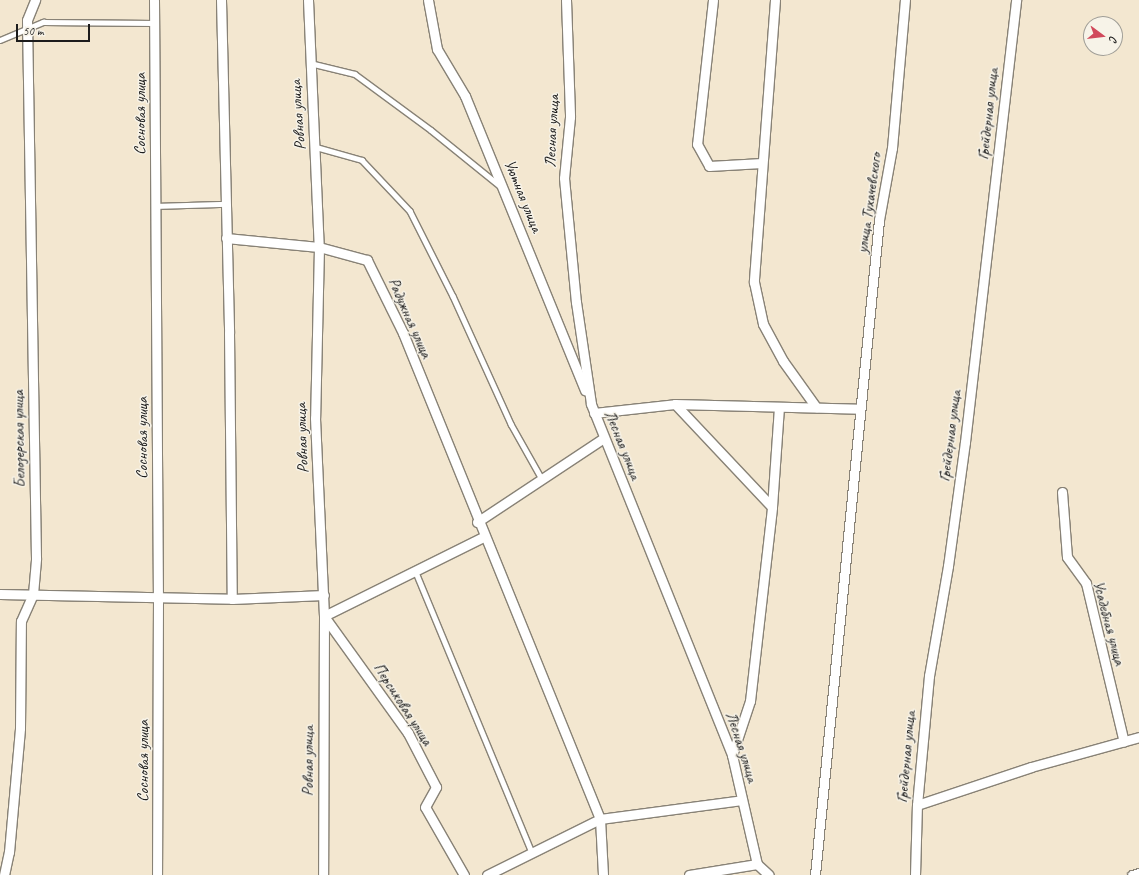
<!DOCTYPE html>
<html>
<head>
<meta charset="utf-8">
<style>
	body { margin:0 }
	#map { position:relative; width:1139px; height:875px; overflow:hidden; background:#f3e7d0; font-family:Caveat,sans-serif }
	div>[style] { position:absolute }
	.roads { filter:drop-shadow(1px 0 #888276) drop-shadow(-1px 0 #888276) drop-shadow(0 1px #888276) drop-shadow(0 -1px #888276) }
	.lane>* { height:4.5px; margin:-2.25px; padding:0 2.25px; transform-origin:2.25px; border-radius:2.25px; background:#fff }
	.street>* { height:9px; margin:-4.5px; padding:0 4.5px; transform-origin:4.5px; border-radius:4.5px; background:#fff }
	span { translate:-50% -50%; white-space:nowrap; text-align:center; line-height:1.15; -webkit-text-stroke:3px #f7f3e8; paint-order:stroke }
	.street-label { font-size:16px; color:#1c1c1c }
	.north { position:absolute; left:1083px; top:16px; width:40px; height:40px; box-sizing:border-box; background:#f7f3e8; border:1px solid #9f9d96; border-radius:50%; rotate:105deg; font-size:11px; font-weight:700; line-height:16px; text-align:center; color:#1c1c1c }
	.north::after { content:''; display:block; margin:auto; width:14px; height:18px; background:#d1495b; clip-path:polygon(50% 0,100% 100%,50% 72%,0 100%) }
	.scale { position:absolute; left:16px; top:24px; width:74px; height:18px; box-sizing:border-box; border:2px solid #1c1c1c; border-top:0; padding-left:5px; font-size:12px; line-height:14px; white-space:nowrap; color:#1c1c1c; -webkit-text-stroke:3px #f7f3e8; paint-order:stroke }
</style>
</head>
<body>
<div id="map">
	<div class="roads">
		<div class="lane">
			<i style="left:0;top:40px;width:47px;rotate:-22.7deg"></i>
			<i style="left:43px;top:22px;width:111px;rotate:0.5deg"></i>
			<i style="left:310px;top:63px;width:46px;rotate:13.7deg"></i>
			<i style="left:355px;top:74px;width:94px;rotate:36.4deg"></i>
			<i style="left:431px;top:130px;width:87px;rotate:39deg"></i>
			<i style="left:316px;top:147px;width:48px;rotate:15.8deg"></i>
			<i style="left:362px;top:160px;width:70px;rotate:46.7deg"></i>
			<i style="left:410px;top:211px;width:95px;rotate:63.2deg"></i>
			<i style="left:453px;top:296px;width:141px;rotate:65.6deg"></i>
			<i style="left:511px;top:424px;width:63px;rotate:60.6deg"></i>
			<i style="left:156px;top:206px;width:69px;rotate:-1.7deg"></i>
			<i style="left:415px;top:570px;width:305px;rotate:67.5deg"></i>
		</div>
		<div class="street">
			<i style="left:154px;top:0;width:598px;rotate:89.62deg"></i>
			<i style="left:158px;top:598px;width:277px;rotate:90.2deg"></i>
			<i style="left:221px;top:0;width:333px;rotate:88.6deg"></i>
			<i style="left:229px;top:333px;width:266px;rotate:89.4deg"></i>
			<i style="left:308px;top:0;width:247px;rotate:87.5deg"></i>
			<i style="left:319px;top:247px;width:171px;rotate:91.3deg"></i>
			<i style="left:315px;top:418px;width:198px;rotate:87.4deg"></i>
			<i style="left:324px;top:616px;width:259px;rotate:90.2deg"></i>
			<i style="left:428px;top:0;width:50px;rotate:79.6deg"></i>
			<i style="left:437px;top:49px;width:55px;rotate:59.2deg"></i>
			<i style="left:465px;top:96px;width:318px;rotate:67.8deg"></i>
			<i style="left:566px;top:0;width:117px;rotate:88deg"></i>
			<i style="left:570px;top:117px;width:61px;rotate:95.6deg"></i>
			<i style="left:564px;top:178px;width:125px;rotate:84.5deg"></i>
			<i style="left:576px;top:302px;width:103px;rotate:81.6deg"></i>
			<i style="left:591px;top:404px;width:378px;rotate:68.1deg"></i>
			<i style="left:732px;top:755px;width:112px;rotate:77.1deg"></i>
			<i style="left:757px;top:864px;width:16px;rotate:43deg"></i>
			<i style="left:713px;top:0;width:145px;rotate:96.3deg"></i>
			<i style="left:697px;top:144px;width:25px;rotate:61deg"></i>
			<i style="left:709px;top:166px;width:53px;rotate:-3.2deg"></i>
			<i style="left:775px;top:0;width:283px;rotate:94.3deg"></i>
			<i style="left:754px;top:282px;width:43px;rotate:77.9deg"></i>
			<i style="left:763px;top:324px;width:42px;rotate:61.6deg"></i>
			<i style="left:783px;top:361px;width:57px;rotate:54.3deg"></i>
			<i style="left:226px;top:238px;width:93px;rotate:5.5deg"></i>
			<i style="left:319px;top:247px;width:50px;rotate:15.2deg"></i>
			<i style="left:367px;top:260px;width:81px;rotate:63.7deg"></i>
			<i style="left:403px;top:333px;width:524px;rotate:67.93deg"></i>
			<i style="left:600px;top:819px;width:56px;rotate:86.9deg"></i>
			<i style="left:675px;top:404px;width:141px;rotate:46.7deg"></i>
			<i style="left:594px;top:413px;width:81px;rotate:-6.3deg"></i>
			<i style="left:675px;top:404px;width:185px;rotate:1.5deg"></i>
			<i style="left:1062px;top:492px;width:65px;rotate:85.6deg"></i>
			<i style="left:1067px;top:557px;width:32px;rotate:54deg"></i>
			<i style="left:1086px;top:583px;width:163px;rotate:76.6deg"></i>
			<i style="left:477px;top:522px;width:152px;rotate:-33.5deg"></i>
			<i style="left:0;top:594px;width:232px;rotate:1.2deg"></i>
			<i style="left:232px;top:599px;width:92px;rotate:-2.5deg"></i>
			<i style="left:732px;top:755px;width:57px;rotate:-71.6deg"></i>
			<i style="left:750px;top:701px;width:195px;rotate:-83.5deg"></i>
			<i style="left:772px;top:507px;width:100px;rotate:-86deg"></i>
			<i style="left:917px;top:805px;width:120px;rotate:-18.4deg"></i>
			<i style="left:1031px;top:767px;width:112px;rotate:-15.5deg"></i>
			<i style="left:4px;top:875px;width:24px;rotate:-78deg"></i>
			<i style="left:9px;top:852px;width:124px;rotate:-84.9deg"></i>
			<i style="left:20px;top:728px;width:107px;rotate:-89.5deg"></i>
			<i style="left:21px;top:621px;width:30px;rotate:-66deg"></i>
			<i style="left:33px;top:594px;width:36px;rotate:-85deg"></i>
			<i style="left:36px;top:558px;width:538px;rotate:-90.96deg"></i>
			<i style="left:27px;top:20px;width:22px;rotate:-68deg"></i>
			<i style="left:464px;top:875px;width:78px;rotate:-119.8deg"></i>
			<i style="left:425px;top:807px;width:23px;rotate:-61deg"></i>
			<i style="left:436px;top:787px;width:61px;rotate:-117.4deg"></i>
			<i style="left:408px;top:733px;width:144px;rotate:-125.7deg"></i>
			<i style="left:324px;top:616px;width:178px;rotate:-26.4deg"></i>
			<i style="left:487px;top:875px;width:126px;rotate:-26.4deg"></i>
			<i style="left:600px;top:819px;width:143px;rotate:-7.6deg"></i>
			<i style="left:689px;top:875px;width:69px;rotate:-9.2deg"></i>
			<i style="left:815px;top:875px;width:658px;rotate:-84.42deg"></i>
			<i style="left:879px;top:220px;width:73px;rotate:-79.8deg"></i>
			<i style="left:892px;top:148px;width:149px;rotate:-85deg"></i>
			<i style="left:915px;top:875px;width:70px;rotate:-88.4deg"></i>
			<i style="left:917px;top:805px;width:130px;rotate:-84.7deg"></i>
			<i style="left:929px;top:676px;width:112px;rotate:-80.2deg"></i>
			<i style="left:948px;top:566px;width:125px;rotate:-82.2deg"></i>
			<i style="left:965px;top:442px;width:445px;rotate:-83.4deg"></i>
			<i style="left:1132px;top:875px;width:7px;rotate:-16deg"></i>
		</div>
	</div>
	<div class="street-label">
		<span style="left:140px;top:114px;rotate:-90deg">Сосновая улица</span>
		<span style="left:988px;top:114px;rotate:-84deg">Грейдерная улица</span>
		<span style="left:298px;top:115px;rotate:-94deg">Ровная улица</span>
		<span style="left:552px;top:131px;rotate:-87deg">Лесная улица</span>
		<span style="left:523px;top:196px;rotate:68deg">Уютная улица</span>
		<span style="left:869px;top:203px;rotate:-82deg">улица Тухачевского</span>
		<span style="left:410px;top:318px;rotate:66deg">Радужная улица</span>
		<span style="left:950px;top:436px;rotate:-83deg">Грейдерная улица</span>
		<span style="left:142px;top:438px;rotate:-90deg">Сосновая улица</span>
		<span style="left:302px;top:438px;rotate:-92deg">Ровная улица</span>
		<span style="left:19px;top:439px;rotate:-91deg">Белозерская улица</span>
		<span style="left:623px;top:445px;rotate:68deg">Лесная улица</span>
		<span style="left:1109px;top:623px;rotate:75deg">Усадебная улица</span>
		<span style="left:403px;top:704px;rotate:57deg">Персиковая улица</span>
		<span style="left:742px;top:747px;rotate:72deg">Лесная улица</span>
		<span style="left:906px;top:757px;rotate:-85deg">Грейдерная улица</span>
		<span style="left:143px;top:761px;rotate:-90deg">Сосновая улица</span>
		<span style="left:308px;top:761px;rotate:-90deg">Ровная улица</span>
	</div>
	<div class="north">С</div>
	<div class="scale">50 m</div>
</div>
</body>
</html>
